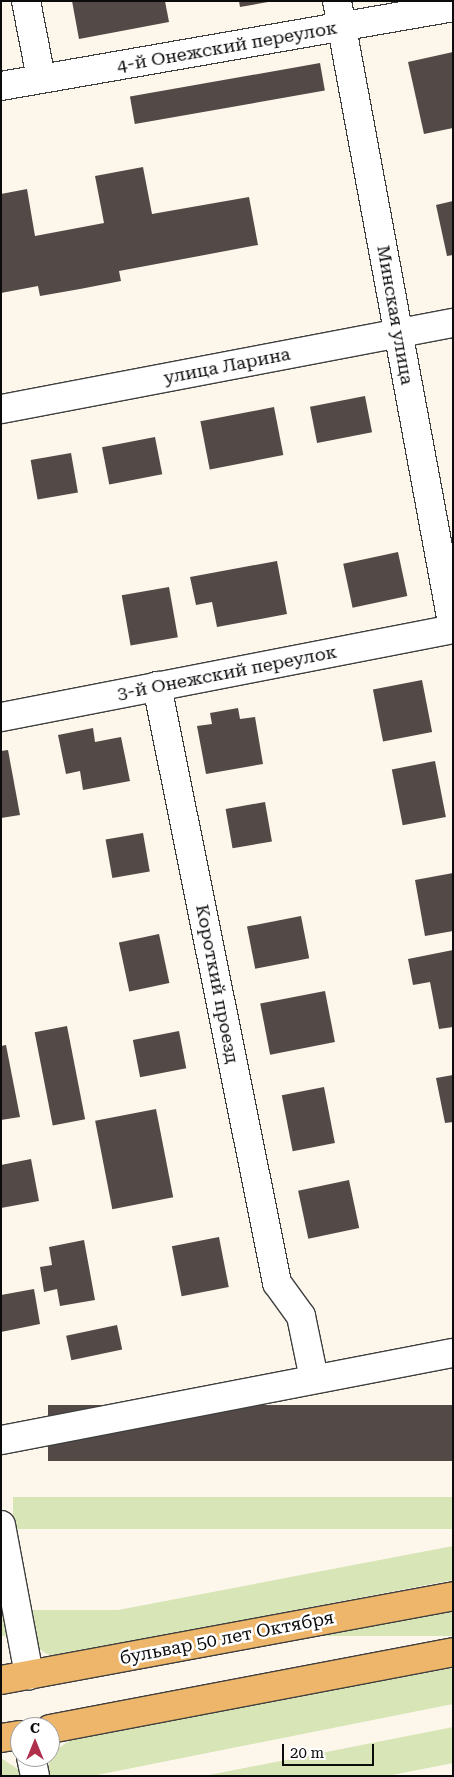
<!DOCTYPE html>
<html>
<head>
<meta charset="utf-8">
<style>
	body { margin:0 }
	#map { position:relative; width:454px; height:1777px; overflow:hidden; background:#fdf6ea; font-family:"Roboto Serif",serif }
	div>[style] { position:absolute }
	.green>* { inset:0; background:#d7e5b7; transform-origin:0 0 }
	.building>* { inset:0; background:#534a48; transform-origin:0 0 }
	.roads { filter:drop-shadow(1px 0 #3e3e3e) drop-shadow(-1px 0 #3e3e3e) drop-shadow(0 1px #3e3e3e) drop-shadow(0 -1px #3e3e3e) }
	.minor>* { height:28px; margin:-14px; padding:0 14px; transform-origin:14px; border-radius:14px; background:#fff }
	.major>* { height:28px; margin:-14px; padding:0 14px; transform-origin:14px; border-radius:14px; background:#eeb66a }
	span { translate:-50% -50%; white-space:nowrap; text-align:center; line-height:1.15; -webkit-text-stroke:5px #fff; paint-order:stroke }
	.street-label { font-size:18px; color:#0b0b0b }
	.frame { position:absolute; inset:0; border:2px solid #0b0b0b; pointer-events:none }
	.north { position:absolute; left:10px; top:1717px; width:50px; height:50px; box-sizing:border-box; background:#fff; border:1px solid #9d9d9d; border-radius:50%; rotate:0deg; font-size:14px; font-weight:700; line-height:20px; text-align:center; color:#0b0b0b }
	.north::after { content:''; display:block; margin:auto; width:18px; height:22px; background:#af2f4c; clip-path:polygon(50% 0,100% 100%,50% 72%,0 100%) }
	.scale { position:absolute; left:282px; top:1744px; width:92px; height:22px; box-sizing:border-box; border:2px solid #0b0b0b; border-top:0; padding-left:6px; font-size:15px; line-height:18px; white-space:nowrap; color:#0b0b0b; -webkit-text-stroke:4px #fff; paint-order:stroke }
</style>
</head>
<body>
<div id="map">
	<div class="green">
		<i style="left:453px;top:1497px;width:32px;height:440px;rotate:90deg"></i>
		<i style="clip-path:polygon(453px 1546px,453px 1580px,58px 1655px,49px 1655px,39px 1649px,29px 1627px)"></i>
		<i style="left:453px;top:1610px;width:26px;height:460px;rotate:90deg"></i>
		<i style="clip-path:polygon(453px 1668px,453px 1704px,92px 1776px,45px 1776px,53px 1752px,75px 1737px)"></i>
		<i style="clip-path:polygon(453px 1727px,453px 1763px,387px 1776px,204px 1776px)"></i>
		<i style="clip-path:polygon(1px 1758px,22px 1772px,24px 1776px,1px 1776px)"></i>
	</div>
	<div class="building">
		<i style="clip-path:polygon(72px 1px,165px 1px,169px 22px,79px 39px)"></i>
		<i style="clip-path:polygon(239px 1px,268px 1px,268px 2px,240px 7px)"></i>
		<i style="clip-path:polygon(453px 52px,453px 128px,424px 134px,408px 62px)"></i>
		<i style="left:320px;top:63px;width:28px;height:193px;rotate:80deg"></i>
		<i style="clip-path:polygon(143px 167px,152px 214px,249px 197px,258px 245px,119px 271px,121px 281px,80px 289px,40px 296px,38px 286px,1px 293px,1px 194px,27px 189px,35px 236px,104px 223px,95px 176px)"></i>
		<i style="clip-path:polygon(453px 201px,453px 255px,447px 256px,436px 205px)"></i>
		<i style="left:365px;top:396px;width:37px;height:56px;rotate:79deg"></i>
		<i style="left:274px;top:407px;width:49px;height:75px;rotate:79deg"></i>
		<i style="left:155px;top:437px;width:38px;height:54px;rotate:79deg"></i>
		<i style="left:71px;top:453px;width:40px;height:41px;rotate:80deg"></i>
		<i style="left:398px;top:552px;width:45px;height:56px;rotate:78deg"></i>
		<i style="clip-path:polygon(277px 561px,287px 614px,217px 627px,212px 602px,196px 605px,190px 577px)"></i>
		<i style="left:169px;top:587px;width:51px;height:48px;rotate:80deg"></i>
		<i style="left:422px;top:680px;width:53px;height:50px;rotate:79deg"></i>
		<i style="clip-path:polygon(238px 708px,240px 719px,255px 717px,263px 764px,206px 774px,197px 726px,212px 724px,210px 713px)"></i>
		<i style="clip-path:polygon(93px 728px,95px 742px,121px 737px,130px 781px,83px 790px,80px 771px,66px 774px,58px 735px)"></i>
		<i style="clip-path:polygon(8px 750px,20px 815px,1px 818px,1px 751px)"></i>
		<i style="left:435px;top:761px;width:57px;height:44px;rotate:79deg"></i>
		<i style="left:265px;top:802px;width:40px;height:40px;rotate:80deg"></i>
		<i style="left:143px;top:833px;width:39px;height:38px;rotate:80deg"></i>
		<i style="clip-path:polygon(453px 873px,453px 931px,425px 936px,415px 880px)"></i>
		<i style="left:301px;top:916px;width:43px;height:55px;rotate:79deg"></i>
		<i style="left:159px;top:934px;width:50px;height:41px;rotate:78deg"></i>
		<i style="clip-path:polygon(453px 950px,453px 1027px,439px 1029px,430px 982px,413px 985px,408px 959px)"></i>
		<i style="left:325px;top:991px;width:52px;height:66px;rotate:79deg"></i>
		<i style="left:67px;top:1026px;width:95px;height:33px;rotate:79deg"></i>
		<i style="left:179px;top:1031px;width:38px;height:47px;rotate:79deg"></i>
		<i style="clip-path:polygon(6px 1045px,20px 1117px,1px 1120px,1px 1046px)"></i>
		<i style="clip-path:polygon(453px 1075px,453px 1122px,445px 1123px,436px 1078px)"></i>
		<i style="left:324px;top:1087px;width:57px;height:43px;rotate:79deg"></i>
		<i style="left:156px;top:1109px;width:90px;height:62px;rotate:79deg"></i>
		<i style="clip-path:polygon(31px 1159px,39px 1201px,1px 1208px,1px 1165px)"></i>
		<i style="left:349px;top:1180px;width:49px;height:52px;rotate:78deg"></i>
		<i style="left:219px;top:1237px;width:51px;height:48px;rotate:79deg"></i>
		<i style="clip-path:polygon(84px 1240px,95px 1300px,60px 1306px,57px 1289px,44px 1292px,40px 1267px,52px 1265px,49px 1247px)"></i>
		<i style="clip-path:polygon(34px 1289px,40px 1324px,1px 1332px,1px 1295px)"></i>
		<i style="left:117px;top:1325px;width:25px;height:52px;rotate:78deg"></i>
		<i style="left:453px;top:1405px;width:56px;height:405px;rotate:90deg"></i>
	</div>
	<div class="roads">
		<div class="minor">
			<i style="left:26px;top:1px;width:78px;rotate:79deg"></i>
			<i style="left:337px;top:1px;width:638px;rotate:79.52deg"></i>
			<i style="left:1px;top:86px;width:459px;rotate:-9.9deg"></i>
			<i style="left:1px;top:409px;width:460px;rotate:-10.8deg"></i>
			<i style="left:157px;top:686px;width:609px;rotate:78.63deg"></i>
			<i style="left:277px;top:1283px;width:41px;rotate:54deg"></i>
			<i style="left:301px;top:1316px;width:64px;rotate:78.3deg"></i>
			<i style="left:1px;top:717px;width:460px;rotate:-11deg"></i>
			<i style="left:1px;top:1440px;width:460px;rotate:-10.9deg"></i>
			<i style="left:1px;top:1525px;width:153px;rotate:79.4deg"></i>
			<i style="left:31px;top:1757px;width:19px;rotate:78deg"></i>
		</div>
		<div class="major">
			<i style="left:1px;top:1680px;width:460px;rotate:-10.5deg"></i>
			<i style="left:50px;top:1729px;width:410px;rotate:-10.8deg"></i>
			<i style="left:1px;top:1738px;width:19px;rotate:-9deg"></i>
		</div>
	</div>
	<div class="street-label">
		<span style="left:227px;top:47px;rotate:-10deg">4-й Онежский переулок</span>
		<span style="left:395px;top:315px;rotate:80deg">Минская улица</span>
		<span style="left:227px;top:366px;rotate:-11deg">улица Ларина</span>
		<span style="left:227px;top:673px;rotate:-11deg">3-й Онежский переулок</span>
		<span style="left:217px;top:984px;rotate:79deg">Короткий проезд</span>
		<span style="left:227px;top:1638px;rotate:-11deg">бульвар 50 лет Октября</span>
	</div>
	<div class="frame"></div>
	<div class="north">С</div>
	<div class="scale">20 m</div>
</div>
</body>
</html>
